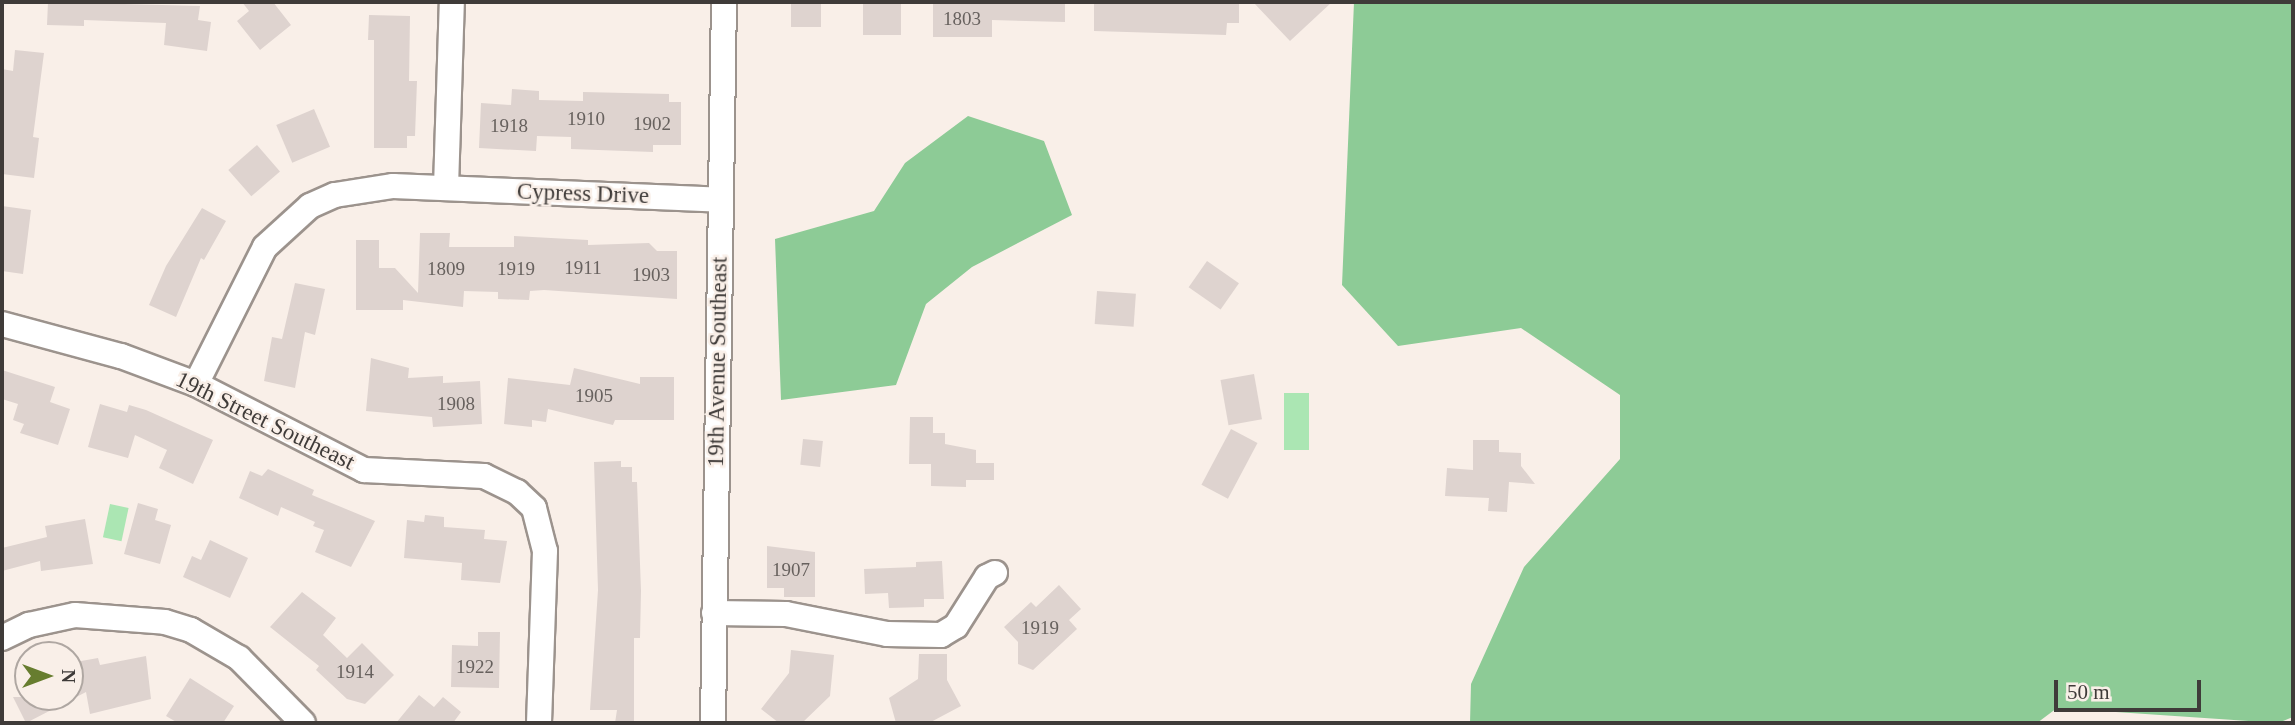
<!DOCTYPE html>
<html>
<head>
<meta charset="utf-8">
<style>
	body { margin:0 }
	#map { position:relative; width:2295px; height:725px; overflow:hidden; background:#f9efe8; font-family:Georgia,serif }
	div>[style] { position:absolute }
	.green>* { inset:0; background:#abe6b3; transform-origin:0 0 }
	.forest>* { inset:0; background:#8dcb96 }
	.building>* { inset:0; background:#ded3cf; transform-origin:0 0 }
	.roads { filter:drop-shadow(2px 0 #9c938d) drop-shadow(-2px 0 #9c938d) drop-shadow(0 2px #9c938d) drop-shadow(0 -2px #9c938d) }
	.minor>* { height:24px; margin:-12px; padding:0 12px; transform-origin:12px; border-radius:12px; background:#fff }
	span { translate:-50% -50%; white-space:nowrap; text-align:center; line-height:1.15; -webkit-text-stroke:5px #f9efe8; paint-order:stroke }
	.number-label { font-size:19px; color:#67615e }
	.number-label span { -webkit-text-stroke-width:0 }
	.street-label { font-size:23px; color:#3f3b39 }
	.frame { position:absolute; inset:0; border:4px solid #3f3b39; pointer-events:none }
	.north { position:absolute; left:14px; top:641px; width:70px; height:70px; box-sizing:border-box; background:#f9efe8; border:2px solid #afa7a2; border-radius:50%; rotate:90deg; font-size:19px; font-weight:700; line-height:28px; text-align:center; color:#3f3b39 }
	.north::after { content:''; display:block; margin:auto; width:24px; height:32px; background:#677d2f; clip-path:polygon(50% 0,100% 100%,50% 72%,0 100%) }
	.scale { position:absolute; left:2054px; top:680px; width:147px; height:32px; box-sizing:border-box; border:4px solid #3f3b39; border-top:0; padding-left:9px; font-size:21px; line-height:24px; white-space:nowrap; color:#3f3b39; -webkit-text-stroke:5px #f9efe8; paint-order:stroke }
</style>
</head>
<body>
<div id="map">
	<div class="green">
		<i style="left:1284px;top:393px;width:25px;height:57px"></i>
		<i style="left:110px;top:504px;width:19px;height:34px;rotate:12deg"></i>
	</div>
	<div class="forest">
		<i style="clip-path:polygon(1354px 2px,2293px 2px,2293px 717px,2278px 723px,2057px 708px,2037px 723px,1470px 723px,1471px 684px,1524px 567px,1620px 459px,1620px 395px,1521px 328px,1398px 346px,1342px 285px)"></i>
		<i style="clip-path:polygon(968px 116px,1044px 141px,1072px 215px,972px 267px,926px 304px,896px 385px,781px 400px,775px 239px,874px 211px,905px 163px)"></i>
	</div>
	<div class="building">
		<i style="clip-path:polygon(48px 2px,200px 6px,198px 20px,211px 22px,207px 51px,164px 45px,166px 23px,84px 20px,84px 26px,47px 25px)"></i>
		<i style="clip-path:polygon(242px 2px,273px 2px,291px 25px,260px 50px,237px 21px,249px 11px)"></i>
		<i style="left:791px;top:2px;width:30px;height:25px"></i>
		<i style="left:863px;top:2px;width:38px;height:33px"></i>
		<i style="clip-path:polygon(933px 2px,1065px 2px,1065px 22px,992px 20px,992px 37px,933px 37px)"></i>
		<i style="clip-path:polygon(1094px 2px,1239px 2px,1239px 23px,1227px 23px,1226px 35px,1094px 31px)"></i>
		<i style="clip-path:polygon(1253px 2px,1332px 2px,1290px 41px)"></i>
		<i style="clip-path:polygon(369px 15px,410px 16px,409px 81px,417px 81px,415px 136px,407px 136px,407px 148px,374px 148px,374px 40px,368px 40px)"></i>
		<i style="clip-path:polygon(15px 50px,44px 53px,33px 137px,39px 138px,34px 178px,2px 174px,2px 69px,13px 71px)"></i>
		<i style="clip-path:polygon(512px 89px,539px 91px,539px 100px,583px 101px,583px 92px,669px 94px,669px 102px,681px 102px,681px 145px,653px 145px,653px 152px,571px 149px,571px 137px,537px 136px,536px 151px,479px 148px,481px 103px,511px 105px)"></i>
		<i style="left:314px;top:109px;width:41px;height:41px;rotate:67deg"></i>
		<i style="left:257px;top:145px;width:35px;height:38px;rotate:49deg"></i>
		<i style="clip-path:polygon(2px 206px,31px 210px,23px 274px,2px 271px)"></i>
		<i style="clip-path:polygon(202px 208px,226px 221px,204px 260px,201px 258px,176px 317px,149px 305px,166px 266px)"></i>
		<i style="clip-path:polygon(420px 233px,450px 233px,449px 247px,514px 247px,514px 236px,588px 240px,588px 245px,649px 243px,657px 251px,677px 251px,677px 299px,544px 290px,530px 291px,529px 300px,498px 299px,498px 292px,464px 291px,463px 307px,403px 300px,403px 310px,356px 310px,356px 240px,379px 240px,379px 268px,395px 268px,418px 293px)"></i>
		<i style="left:1207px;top:261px;width:39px;height:32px;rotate:35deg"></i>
		<i style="clip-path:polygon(295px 283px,325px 289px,315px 335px,305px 332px,295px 388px,264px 381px,272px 337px,282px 339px)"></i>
		<i style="left:1097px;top:291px;width:39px;height:33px;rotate:4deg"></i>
		<i style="clip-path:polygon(371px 358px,409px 368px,408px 378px,443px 376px,443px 383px,480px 381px,482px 424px,433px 427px,432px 417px,366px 411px)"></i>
		<i style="clip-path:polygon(574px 368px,640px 384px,640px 377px,674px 377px,674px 420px,615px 420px,613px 425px,548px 409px,546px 422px,532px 420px,532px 427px,504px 424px,508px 378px,570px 385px)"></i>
		<i style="clip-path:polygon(2px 370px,55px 387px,50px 402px,70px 409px,58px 445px,20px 433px,24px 424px,13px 420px,18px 404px,2px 399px)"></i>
		<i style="left:1254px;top:374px;width:46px;height:34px;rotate:80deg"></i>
		<i style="clip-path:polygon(100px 404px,127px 412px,129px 405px,146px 410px,213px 440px,193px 484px,159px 468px,167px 450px,135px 435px,128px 458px,88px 447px)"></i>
		<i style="clip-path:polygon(910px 417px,933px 417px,933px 433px,945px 433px,945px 444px,976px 450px,976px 463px,994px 463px,994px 480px,966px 480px,966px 487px,931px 486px,931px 464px,909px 464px)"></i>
		<i style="left:1231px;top:429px;width:30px;height:63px;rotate:28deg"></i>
		<i style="left:803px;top:439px;width:20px;height:26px;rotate:6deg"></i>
		<i style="clip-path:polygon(1473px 440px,1499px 440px,1499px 452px,1521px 453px,1521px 466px,1535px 484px,1509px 482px,1507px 512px,1488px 511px,1489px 498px,1445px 496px,1447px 468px,1473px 470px)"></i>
		<i style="clip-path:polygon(621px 461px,621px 467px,632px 467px,632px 482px,637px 482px,641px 591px,640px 638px,634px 638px,634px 723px,615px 723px,617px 710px,590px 710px,598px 590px,594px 462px)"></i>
		<i style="clip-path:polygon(268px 469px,314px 490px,312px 495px,375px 521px,351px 567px,315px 552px,324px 530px,313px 526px,315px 522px,281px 507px,278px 516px,239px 498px,250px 471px,262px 476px)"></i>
		<i style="clip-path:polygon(138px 503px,158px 509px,155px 520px,171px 525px,160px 564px,124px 554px)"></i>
		<i style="clip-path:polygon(425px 515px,444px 517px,444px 527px,485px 530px,484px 539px,507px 541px,500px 583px,461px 580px,462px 563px,404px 558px,407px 520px,424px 522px)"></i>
		<i style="clip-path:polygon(85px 519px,93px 564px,41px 571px,40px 561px,2px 571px,2px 548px,47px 537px,45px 526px)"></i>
		<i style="clip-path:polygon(210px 540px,248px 558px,230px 598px,183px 577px,192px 556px,201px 560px)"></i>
		<i style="clip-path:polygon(767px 546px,815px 552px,815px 597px,784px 597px,784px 588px,767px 588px)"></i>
		<i style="clip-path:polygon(942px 561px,944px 599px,924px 599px,924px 607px,889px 608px,888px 593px,865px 594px,864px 569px,916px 567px,916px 562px)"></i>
		<i style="clip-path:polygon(1059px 585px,1081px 609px,1069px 620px,1077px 629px,1033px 670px,1018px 664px,1018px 642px,1004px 627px,1031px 602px,1036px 607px)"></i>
		<i style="clip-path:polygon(302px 592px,336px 618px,323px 635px,347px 658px,362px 643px,394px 675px,365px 704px,347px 699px,316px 670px,319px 666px,270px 627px)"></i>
		<i style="clip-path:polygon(478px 632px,500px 632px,499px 688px,451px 687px,452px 645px,478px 646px)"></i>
		<i style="clip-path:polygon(791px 650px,834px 655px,830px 696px,802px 723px,779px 723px,761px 709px,789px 673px)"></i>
		<i style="clip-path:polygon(919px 654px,947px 654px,947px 680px,961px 706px,929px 723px,896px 723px,889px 698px,918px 679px)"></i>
		<i style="clip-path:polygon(146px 656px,151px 699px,90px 714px,86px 692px,26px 723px,13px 697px,70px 697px,70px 663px,98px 658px,100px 665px)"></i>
		<i style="clip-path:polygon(190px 678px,234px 706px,223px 723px,178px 723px,166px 716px)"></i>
		<i style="clip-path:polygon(419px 695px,434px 707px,443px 697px,461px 712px,453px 723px,396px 723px)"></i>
	</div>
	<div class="roads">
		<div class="minor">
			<i style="left:446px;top:188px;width:186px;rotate:-88.2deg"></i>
			<i style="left:2px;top:324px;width:123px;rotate:15.1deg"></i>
			<i style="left:121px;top:356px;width:80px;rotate:20.5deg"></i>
			<i style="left:196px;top:384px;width:189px;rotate:27.1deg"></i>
			<i style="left:364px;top:470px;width:120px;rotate:2.9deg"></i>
			<i style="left:484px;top:476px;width:37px;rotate:26deg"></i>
			<i style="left:517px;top:492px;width:23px;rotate:43deg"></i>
			<i style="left:534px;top:508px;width:44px;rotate:75.7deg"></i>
			<i style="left:545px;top:551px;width:172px;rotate:92deg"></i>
			<i style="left:196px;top:384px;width:153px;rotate:-63.3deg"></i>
			<i style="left:265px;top:247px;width:61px;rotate:-42.3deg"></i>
			<i style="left:310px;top:206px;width:27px;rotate:-24deg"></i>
			<i style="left:335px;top:195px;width:59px;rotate:-8.8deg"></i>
			<i style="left:393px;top:186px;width:328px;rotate:2.4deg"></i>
			<i style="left:714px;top:613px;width:72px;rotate:0.8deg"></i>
			<i style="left:786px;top:614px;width:103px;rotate:11.2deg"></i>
			<i style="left:887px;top:634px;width:54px;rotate:1.1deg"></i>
			<i style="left:941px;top:635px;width:17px;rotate:-31deg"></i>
			<i style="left:956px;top:626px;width:58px;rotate:-57.7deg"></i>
			<i style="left:987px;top:577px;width:9px;rotate:-27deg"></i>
			<i style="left:2px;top:638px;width:30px;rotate:-26deg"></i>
			<i style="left:29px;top:625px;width:47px;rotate:-12.3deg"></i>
			<i style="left:75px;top:615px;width:90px;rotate:4.4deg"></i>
			<i style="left:165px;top:622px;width:27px;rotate:17deg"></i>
			<i style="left:191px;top:630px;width:56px;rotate:30.3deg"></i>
			<i style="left:239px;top:658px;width:91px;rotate:45.4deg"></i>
			<i style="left:713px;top:723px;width:721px;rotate:-89.13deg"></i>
		</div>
	</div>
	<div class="number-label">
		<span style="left:962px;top:19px">1803</span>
		<span style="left:586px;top:119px">1910</span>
		<span style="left:652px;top:124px">1902</span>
		<span style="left:509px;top:126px">1918</span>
		<span style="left:583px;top:268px">1911</span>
		<span style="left:446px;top:269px">1809</span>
		<span style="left:516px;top:269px">1919</span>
		<span style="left:651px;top:275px">1903</span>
		<span style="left:594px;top:396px">1905</span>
		<span style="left:456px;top:404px">1908</span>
		<span style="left:791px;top:570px">1907</span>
		<span style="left:1040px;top:628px">1919</span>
		<span style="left:475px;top:667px">1922</span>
		<span style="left:355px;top:672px">1914</span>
	</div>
	<div class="street-label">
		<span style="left:583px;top:194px;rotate:2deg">Cypress Drive</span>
		<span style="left:718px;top:362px;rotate:-89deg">19th Avenue Southeast</span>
		<span style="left:265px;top:421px;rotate:26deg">19th Street Southeast</span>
	</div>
	<div class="frame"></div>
	<div class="north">N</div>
	<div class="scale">50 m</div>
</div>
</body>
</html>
